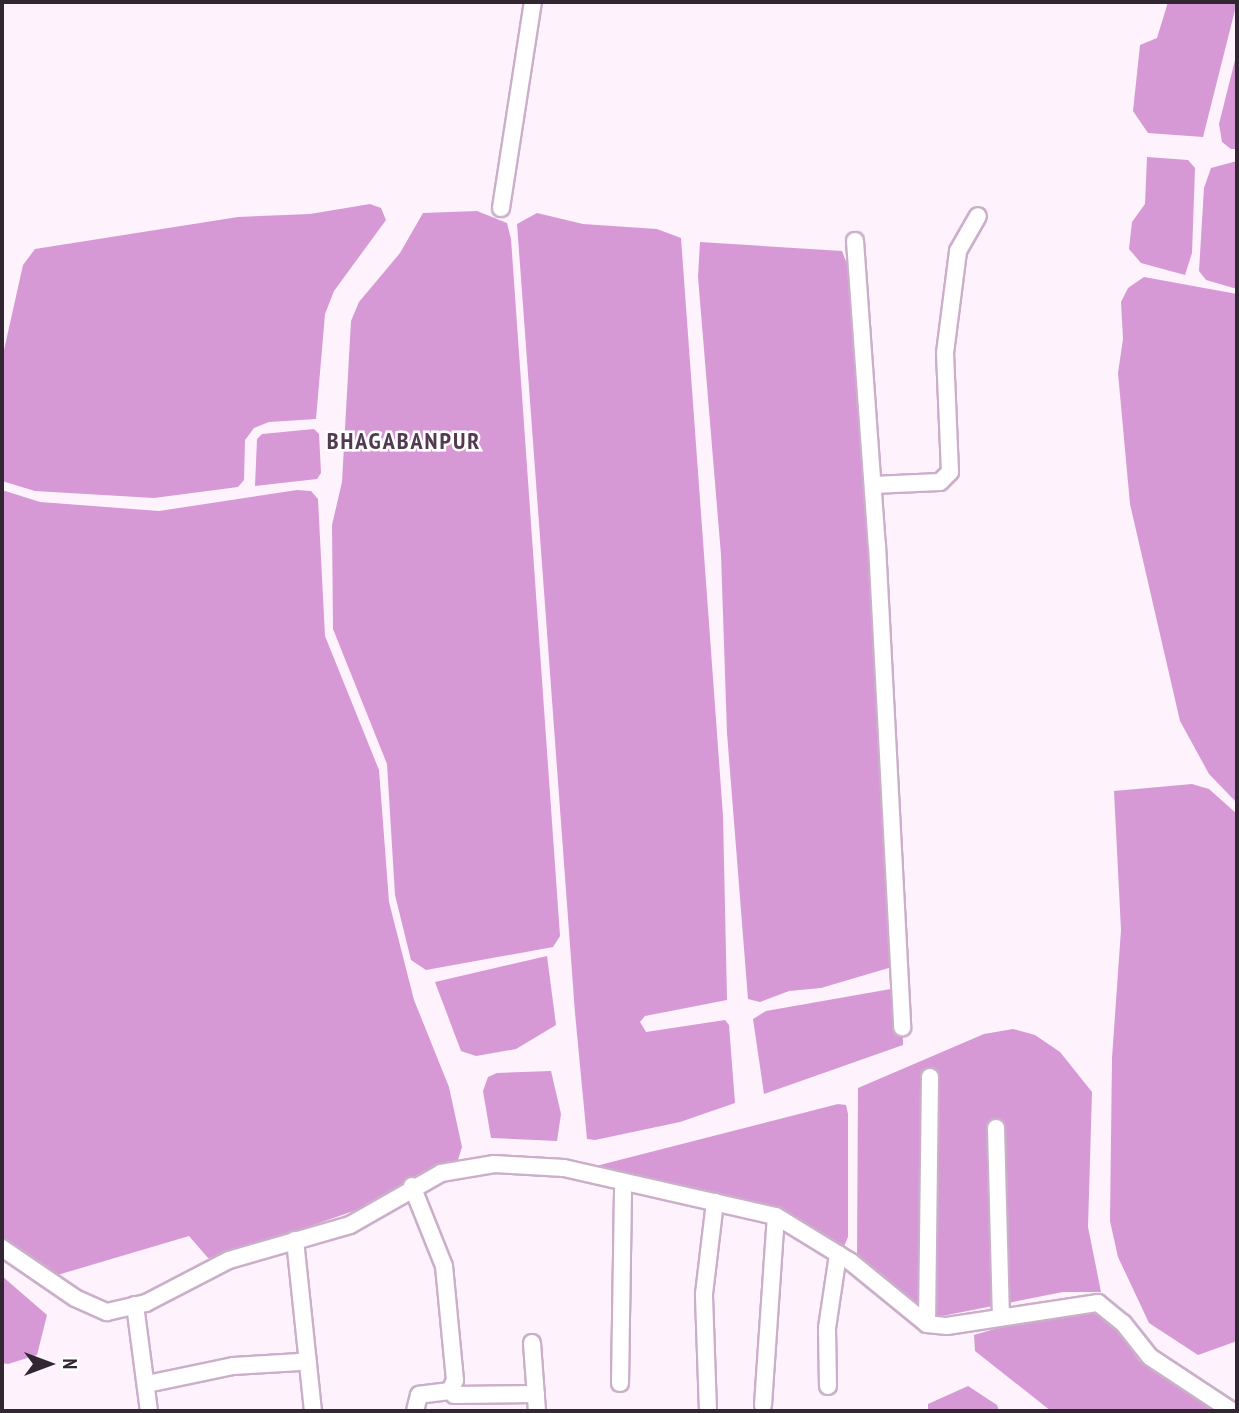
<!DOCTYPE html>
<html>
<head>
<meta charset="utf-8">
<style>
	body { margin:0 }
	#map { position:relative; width:1239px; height:1413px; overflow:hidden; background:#fef2fd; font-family:"PT Sans Narrow",sans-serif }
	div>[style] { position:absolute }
	.water>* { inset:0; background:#d699d5 }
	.roads { filter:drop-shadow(2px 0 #cbafca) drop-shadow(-2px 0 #cbafca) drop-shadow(0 2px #cbafca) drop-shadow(0 -2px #cbafca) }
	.minor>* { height:16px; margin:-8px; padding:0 8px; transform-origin:8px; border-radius:8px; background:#fff }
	span { translate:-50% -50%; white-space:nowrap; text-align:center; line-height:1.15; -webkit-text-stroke:5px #fff; paint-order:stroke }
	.district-label { font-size:24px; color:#523a51; font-weight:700; letter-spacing:2px }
	.frame { position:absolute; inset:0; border:4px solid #312631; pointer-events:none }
	.north { position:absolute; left:14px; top:1329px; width:70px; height:70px; -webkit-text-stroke:5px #fff; paint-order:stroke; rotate:90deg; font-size:19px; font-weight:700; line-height:28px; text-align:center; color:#312631 }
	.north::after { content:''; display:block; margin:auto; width:24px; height:32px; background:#312631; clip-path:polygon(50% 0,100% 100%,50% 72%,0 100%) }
</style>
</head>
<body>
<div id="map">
	<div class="water">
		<i style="clip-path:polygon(1168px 2px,1237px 2px,1203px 137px,1148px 133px,1133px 111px,1140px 45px,1157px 38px)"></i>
		<i style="clip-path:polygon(1237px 52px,1237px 149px,1231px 149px,1222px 142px,1219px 124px)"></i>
		<i style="clip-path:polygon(1147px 157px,1188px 160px,1195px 168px,1192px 253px,1185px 275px,1141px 263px,1129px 249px,1132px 222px,1145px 204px)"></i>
		<i style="clip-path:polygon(1237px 161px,1237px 289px,1206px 280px,1199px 271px,1204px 188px,1211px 168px)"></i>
		<i style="clip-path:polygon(370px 204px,381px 208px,386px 220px,334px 291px,325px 314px,316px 419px,269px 422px,254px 428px,245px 440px,244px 480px,238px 487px,154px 498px,35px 491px,2px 481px,2px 359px,23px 265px,35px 249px,238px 217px,310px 214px)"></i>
		<i style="clip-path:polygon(477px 211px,507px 223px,511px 239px,560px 936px,553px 947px,426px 970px,411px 960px,395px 895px,387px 764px,333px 629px,332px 525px,342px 482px,351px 321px,359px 302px,400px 253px,423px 213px)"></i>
		<i style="clip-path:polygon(537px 213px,583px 224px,657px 229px,681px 238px,723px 816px,727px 1000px,645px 1016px,640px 1022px,646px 1032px,725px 1020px,729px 1025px,735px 1103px,680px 1122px,595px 1140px,587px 1139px,575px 1013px,517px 224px)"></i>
		<i style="clip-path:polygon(700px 242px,842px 251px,853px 280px,872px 514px,892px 967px,821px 988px,789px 991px,760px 1002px,748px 999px,727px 733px,721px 555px,698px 277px)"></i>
		<i style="clip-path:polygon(1144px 277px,1237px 294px,1237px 803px,1209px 774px,1180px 721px,1130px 504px,1118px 373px,1123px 339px,1121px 302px,1128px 288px)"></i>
		<i style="clip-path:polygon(314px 429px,319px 434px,321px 473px,317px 479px,255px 486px,257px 439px,262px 434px)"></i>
		<i style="clip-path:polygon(2px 490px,40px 502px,159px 511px,297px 490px,311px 491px,318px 499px,325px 636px,379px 770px,389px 902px,414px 1000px,449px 1087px,462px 1147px,457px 1163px,419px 1176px,362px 1208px,222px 1257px,208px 1258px,189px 1236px,54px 1276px,2px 1238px)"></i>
		<i style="clip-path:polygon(1192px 784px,1209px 789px,1237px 814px,1237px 1341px,1198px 1355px,1149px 1323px,1118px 1257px,1110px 1221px,1112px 1058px,1121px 930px,1114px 791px)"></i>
		<i style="clip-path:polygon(547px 956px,556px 1025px,516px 1049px,476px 1056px,461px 1051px,435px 982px)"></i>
		<i style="clip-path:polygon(902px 987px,903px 1045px,764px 1094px,753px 1019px,766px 1011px)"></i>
		<i style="clip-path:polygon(1013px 1029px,1035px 1035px,1060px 1052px,1092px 1092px,1088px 1227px,1101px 1292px,1063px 1292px,932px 1318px,857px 1259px,858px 1088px,984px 1034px)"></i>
		<i style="clip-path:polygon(551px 1071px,561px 1114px,557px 1141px,491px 1138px,483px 1091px,488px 1077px,497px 1073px)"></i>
		<i style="clip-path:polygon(838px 1104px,846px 1105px,848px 1114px,848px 1237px,842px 1251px,813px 1232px,592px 1167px)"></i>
		<i style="clip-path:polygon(2px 1276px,47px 1315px,37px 1355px,8px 1364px,2px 1363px)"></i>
		<i style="clip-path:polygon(1086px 1310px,1108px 1315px,1139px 1361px,1216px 1411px,1051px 1411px,975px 1351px,974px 1335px,1040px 1316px)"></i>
		<i style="clip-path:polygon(968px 1386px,997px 1405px,999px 1411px,928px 1411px,928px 1404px)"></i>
	</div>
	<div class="roads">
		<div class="minor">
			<i style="left:501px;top:208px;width:208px;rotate:-81.2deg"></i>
			<i style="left:855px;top:241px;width:305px;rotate:85.9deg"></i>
			<i style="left:877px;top:545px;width:483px;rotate:87deg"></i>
			<i style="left:873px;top:485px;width:67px;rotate:-2.6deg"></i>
			<i style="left:940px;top:482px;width:14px;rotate:-45deg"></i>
			<i style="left:950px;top:472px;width:119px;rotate:-92.4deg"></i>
			<i style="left:945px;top:353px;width:103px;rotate:-82.7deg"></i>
			<i style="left:958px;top:251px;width:40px;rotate:-60.3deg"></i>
			<i style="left:996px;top:1128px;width:187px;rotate:88.5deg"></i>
			<i style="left:412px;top:1186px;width:86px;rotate:68.2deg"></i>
			<i style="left:444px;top:1266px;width:115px;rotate:84.5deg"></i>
			<i style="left:455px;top:1380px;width:12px;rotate:114deg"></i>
			<i style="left:450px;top:1391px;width:31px;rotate:173deg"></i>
			<i style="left:419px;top:1395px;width:16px;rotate:104deg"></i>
			<i style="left:295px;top:1240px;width:172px;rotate:84deg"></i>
			<i style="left:2px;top:1248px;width:88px;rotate:34.4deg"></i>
			<i style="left:75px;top:1298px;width:35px;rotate:24deg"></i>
			<i style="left:107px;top:1312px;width:40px;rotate:-13deg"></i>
			<i style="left:146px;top:1303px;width:93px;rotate:-27.4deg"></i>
			<i style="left:229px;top:1260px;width:126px;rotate:-16.1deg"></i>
			<i style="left:350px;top:1225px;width:105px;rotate:-29.7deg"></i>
			<i style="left:441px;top:1173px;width:54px;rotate:-9.6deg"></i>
			<i style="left:494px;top:1164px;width:70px;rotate:3.3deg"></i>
			<i style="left:564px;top:1168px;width:217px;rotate:12.8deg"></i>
			<i style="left:776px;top:1216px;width:88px;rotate:31.5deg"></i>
			<i style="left:851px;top:1262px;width:98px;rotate:39.2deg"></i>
			<i style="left:927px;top:1324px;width:20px;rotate:6deg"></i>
			<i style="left:947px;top:1326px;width:153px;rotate:-8.7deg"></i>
			<i style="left:1098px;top:1303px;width:32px;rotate:39deg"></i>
			<i style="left:1123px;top:1323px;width:43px;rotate:51.5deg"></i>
			<i style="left:1150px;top:1357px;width:98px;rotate:33.4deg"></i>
			<i style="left:135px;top:1305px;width:107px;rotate:82.5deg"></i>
			<i style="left:927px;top:1324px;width:247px;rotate:-89.3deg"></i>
			<i style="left:532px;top:1343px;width:68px;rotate:85.8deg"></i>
			<i style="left:620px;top:1383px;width:201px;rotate:-89.1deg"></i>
			<i style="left:147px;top:1384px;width:88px;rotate:-11.8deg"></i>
			<i style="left:233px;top:1366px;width:67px;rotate:-3.4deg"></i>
			<i style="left:828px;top:1386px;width:58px;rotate:-91deg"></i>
			<i style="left:827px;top:1328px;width:75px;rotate:-81.5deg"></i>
			<i style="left:454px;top:1395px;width:82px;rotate:-0.7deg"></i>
			<i style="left:763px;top:1405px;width:189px;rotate:-86.1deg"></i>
			<i style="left:708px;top:1411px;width:117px;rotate:-92deg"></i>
			<i style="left:704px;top:1294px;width:93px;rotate:-83.2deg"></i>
		</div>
	</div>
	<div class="district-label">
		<span style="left:404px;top:441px">BHAGABANPUR</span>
	</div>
	<div class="frame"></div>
	<div class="north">N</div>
</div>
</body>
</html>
